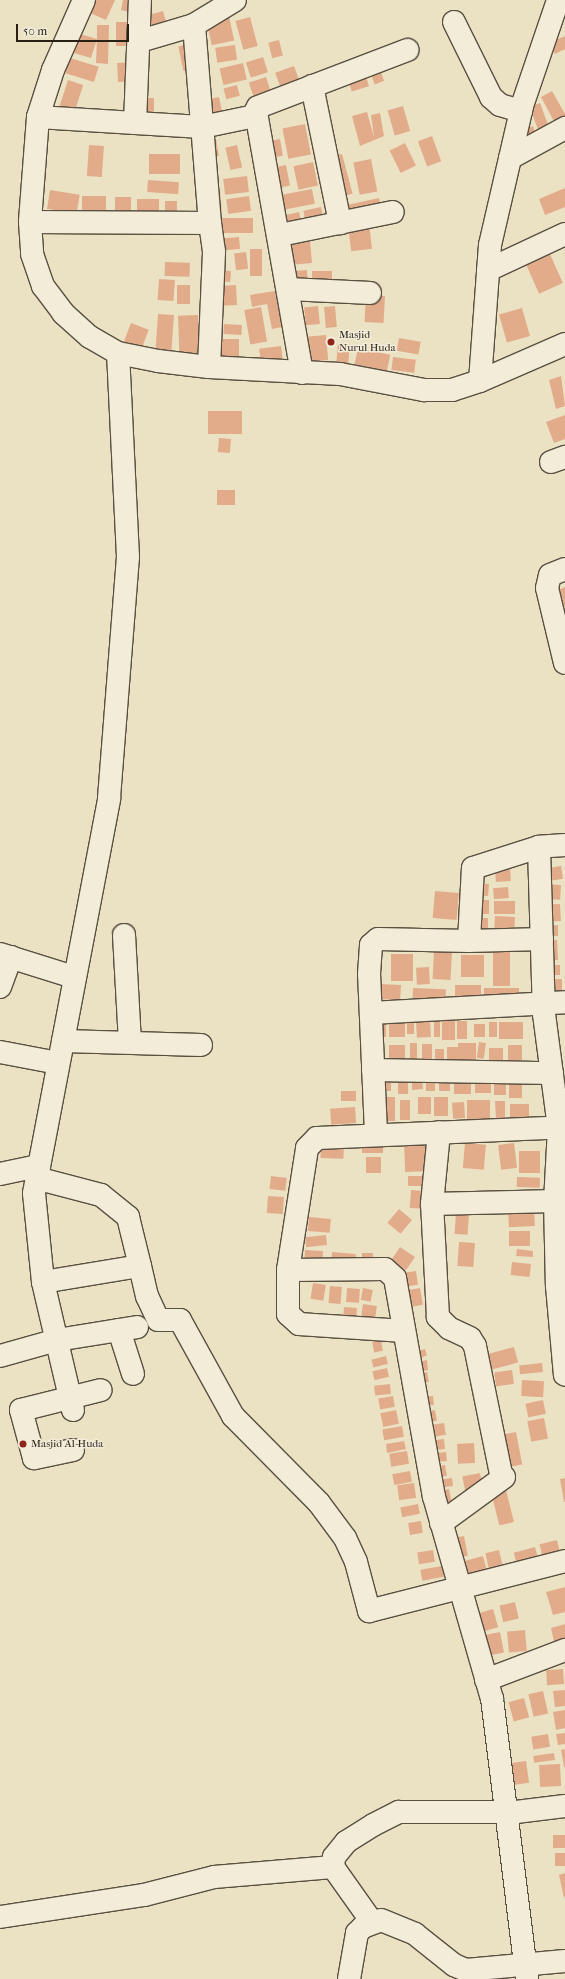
<!DOCTYPE html>
<html>
<head>
<meta charset="utf-8">
<style>
	body { margin:0 }
	#map { position:relative; width:565px; height:1979px; overflow:hidden; background:#ebe2c4; font-family:"IM FELL French Canon",serif }
	div>[style] { position:absolute }
	.building>* { inset:0; background:#e2ac8b; transform-origin:0 0 }
	.roads { filter:drop-shadow(1px 0 #595041) drop-shadow(-1px 0 #595041) drop-shadow(0 1px #595041) drop-shadow(0 -1px #595041) }
	.minor>* { height:22px; margin:-11px; padding:0 11px; transform-origin:11px; border-radius:11px; background:#f2ecd9 }
	.dots>* { width:11px; height:11px; translate:-50% -50%; box-sizing:border-box; border:2px solid #f2ecd9; border-radius:50% }
	span { translate:-50% -50%; white-space:nowrap; text-align:center; line-height:1.15; -webkit-text-stroke:3px #f2ecd9; paint-order:stroke }
	.poi-label { font-size:11px; color:#281f15 }
	.left { translate:0 -50%; text-align:left }
	.scale { position:absolute; left:16px; top:24px; width:113px; height:18px; box-sizing:border-box; border:2px solid #281f15; border-top:0; padding-left:5px; font-size:12px; line-height:14px; white-space:nowrap; color:#281f15; -webkit-text-stroke:3px #f2ecd9; paint-order:stroke }
</style>
</head>
<body>
<div id="map">
	<div class="building">
		<i style="clip-path:polygon(96px 0,115px 0,106px 20px,90px 13px)"></i>
		<i style="clip-path:polygon(123px 0,132px 0,129px 12px,121px 10px)"></i>
		<i style="left:163px;top:11px;width:19px;height:22px;rotate:74deg"></i>
		<i style="left:229px;top:16px;width:25px;height:23px;rotate:78deg"></i>
		<i style="left:250px;top:17px;width:30px;height:15px;rotate:75deg"></i>
		<i style="left:116px;top:22px;width:15px;height:24px"></i>
		<i style="clip-path:polygon(97px 25px,109px 25px,108px 64px,96px 63px,97px 39px,91px 58px,74px 53px,80px 34px,97px 39px)"></i>
		<i style="clip-path:polygon(565px 36px,565px 49px,555px 54px,549px 43px)"></i>
		<i style="left:279px;top:40px;width:16px;height:11px;rotate:76deg"></i>
		<i style="left:190px;top:44px;width:25px;height:12px;rotate:78deg"></i>
		<i style="left:235px;top:45px;width:15px;height:20px;rotate:82deg"></i>
		<i style="left:263px;top:57px;width:16px;height:18px;rotate:72deg"></i>
		<i style="left:70px;top:58px;width:30px;height:16px;rotate:17deg"></i>
		<i style="left:142px;top:60px;width:8px;height:37px;rotate:7deg"></i>
		<i style="left:136px;top:62px;width:19px;height:19px;rotate:87deg"></i>
		<i style="left:243px;top:63px;width:17px;height:24px;rotate:77deg"></i>
		<i style="left:378px;top:65px;width:17px;height:10px;rotate:69deg"></i>
		<i style="left:294px;top:66px;width:20px;height:20px;rotate:70deg"></i>
		<i style="left:364px;top:70px;width:17px;height:18px;rotate:73deg"></i>
		<i style="left:266px;top:77px;width:20px;height:18px;rotate:72deg"></i>
		<i style="left:68px;top:80px;width:16px;height:31px;rotate:18deg"></i>
		<i style="left:237px;top:85px;width:11px;height:14px;rotate:75deg"></i>
		<i style="clip-path:polygon(552px 91px,565px 114px,565px 120px,556px 125px,541px 97px)"></i>
		<i style="left:219px;top:97px;width:14px;height:15px;rotate:78deg"></i>
		<i style="left:141px;top:98px;width:13px;height:18px"></i>
		<i style="left:540px;top:103px;width:27px;height:11px;rotate:70deg"></i>
		<i style="left:403px;top:106px;width:26px;height:16px;rotate:74deg"></i>
		<i style="clip-path:polygon(367px 112px,374px 137px,371px 115px,380px 113px,384px 136px,360px 146px,352px 116px)"></i>
		<i style="left:305px;top:124px;width:31px;height:23px;rotate:79deg"></i>
		<i style="left:533px;top:126px;width:9px;height:15px;rotate:72deg"></i>
		<i style="left:432px;top:136px;width:27px;height:15px;rotate:70deg"></i>
		<i style="left:216px;top:139px;width:17px;height:11px;rotate:80deg"></i>
		<i style="left:280px;top:139px;width:17px;height:17px;rotate:80deg"></i>
		<i style="left:405px;top:143px;width:25px;height:17px;rotate:64deg"></i>
		<i style="left:89px;top:145px;width:15px;height:31px;rotate:4deg"></i>
		<i style="left:237px;top:145px;width:23px;height:12px;rotate:77deg"></i>
		<i style="left:180px;top:154px;width:20px;height:31px;rotate:90deg"></i>
		<i style="left:342px;top:154px;width:41px;height:11px;rotate:75deg"></i>
		<i style="left:371px;top:159px;width:33px;height:18px;rotate:79deg"></i>
		<i style="left:313px;top:162px;width:24px;height:20px;rotate:78deg"></i>
		<i style="left:286px;top:165px;width:21px;height:15px;rotate:79deg"></i>
		<i style="left:247px;top:176px;width:16px;height:24px;rotate:83deg"></i>
		<i style="left:148px;top:180px;width:31px;height:12px;rotate:4deg"></i>
		<i style="clip-path:polygon(565px 188px,565px 207px,545px 215px,539px 199px)"></i>
		<i style="left:312px;top:189px;width:15px;height:32px;rotate:79deg"></i>
		<i style="left:50px;top:190px;width:30px;height:19px;rotate:9deg"></i>
		<i style="clip-path:polygon(211px 190px,220px 190px,222px 212px,212px 213px)"></i>
		<i style="left:82px;top:196px;width:24px;height:20px"></i>
		<i style="left:249px;top:196px;width:15px;height:23px;rotate:82deg"></i>
		<i style="left:115px;top:197px;width:16px;height:17px"></i>
		<i style="left:379px;top:198px;width:14px;height:38px;rotate:78deg"></i>
		<i style="left:159px;top:199px;width:17px;height:22px;rotate:90deg"></i>
		<i style="left:165px;top:201px;width:12px;height:16px"></i>
		<i style="left:321px;top:207px;width:14px;height:18px;rotate:78deg"></i>
		<i style="left:299px;top:212px;width:13px;height:17px;rotate:77deg"></i>
		<i style="left:253px;top:218px;width:15px;height:34px;rotate:90deg"></i>
		<i style="left:369px;top:224px;width:25px;height:21px;rotate:83deg"></i>
		<i style="left:239px;top:237px;width:12px;height:15px;rotate:85deg"></i>
		<i style="left:310px;top:240px;width:23px;height:26px;rotate:85deg"></i>
		<i style="left:250px;top:249px;width:12px;height:27px"></i>
		<i style="left:246px;top:252px;width:17px;height:12px;rotate:83deg"></i>
		<i style="left:549px;top:252px;width:34px;height:26px;rotate:66deg"></i>
		<i style="left:165px;top:262px;width:25px;height:14px;rotate:2deg"></i>
		<i style="left:216px;top:270px;width:15px;height:11px;rotate:4deg"></i>
		<i style="left:307px;top:270px;width:15px;height:18px;rotate:86deg"></i>
		<i style="left:312px;top:271px;width:20px;height:13px"></i>
		<i style="left:159px;top:279px;width:16px;height:21px;rotate:4deg"></i>
		<i style="left:177px;top:285px;width:13px;height:19px"></i>
		<i style="left:236px;top:285px;width:20px;height:20px;rotate:87deg"></i>
		<i style="clip-path:polygon(275px 291px,282px 327px,272px 329px,267px 304px,252px 307px,250px 295px)"></i>
		<i style="left:366px;top:295px;width:19px;height:27px;rotate:3deg"></i>
		<i style="left:318px;top:306px;width:18px;height:14px;rotate:84deg"></i>
		<i style="left:335px;top:306px;width:21px;height:11px;rotate:85deg"></i>
		<i style="left:261px;top:307px;width:35px;height:17px;rotate:80deg"></i>
		<i style="left:522px;top:308px;width:29px;height:24px;rotate:74deg"></i>
		<i style="left:158px;top:314px;width:16px;height:42px;rotate:4deg"></i>
		<i style="left:198px;top:315px;width:38px;height:20px;rotate:88deg"></i>
		<i style="left:131px;top:323px;width:19px;height:27px;rotate:21deg"></i>
		<i style="left:224px;top:324px;width:18px;height:10px;rotate:3deg"></i>
		<i style="left:326px;top:335px;width:25px;height:20px;rotate:85deg"></i>
		<i style="left:399px;top:338px;width:22px;height:13px;rotate:10deg"></i>
		<i style="left:216px;top:339px;width:23px;height:19px"></i>
		<i style="left:338px;top:343px;width:12px;height:29px;rotate:5deg"></i>
		<i style="left:281px;top:346px;width:17px;height:22px;rotate:83deg"></i>
		<i style="left:358px;top:348px;width:33px;height:17px;rotate:12deg"></i>
		<i style="left:393px;top:357px;width:23px;height:13px;rotate:7deg"></i>
		<i style="clip-path:polygon(561px 376px,565px 406px,556px 409px,549px 380px)"></i>
		<i style="left:242px;top:411px;width:23px;height:34px;rotate:90deg"></i>
		<i style="clip-path:polygon(565px 415px,565px 439px,554px 443px,546px 422px)"></i>
		<i style="left:219px;top:438px;width:12px;height:14px;rotate:5deg"></i>
		<i style="left:217px;top:490px;width:18px;height:15px"></i>
		<i style="clip-path:polygon(565px 587px,565px 608px,558px 590px)"></i>
		<i style="left:561px;top:866px;width:13px;height:20px;rotate:81deg"></i>
		<i style="left:510px;top:868px;width:13px;height:15px;rotate:86deg"></i>
		<i style="left:475px;top:883px;width:14px;height:12px;rotate:4deg"></i>
		<i style="left:544px;top:884px;width:17px;height:15px;rotate:3deg"></i>
		<i style="left:508px;top:887px;width:11px;height:15px;rotate:85deg"></i>
		<i style="left:435px;top:891px;width:24px;height:27px;rotate:5deg"></i>
		<i style="left:472px;top:900px;width:17px;height:14px"></i>
		<i style="left:494px;top:901px;width:21px;height:13px"></i>
		<i style="left:560px;top:904px;width:17px;height:16px;rotate:87deg"></i>
		<i style="left:495px;top:916px;width:20px;height:20px;rotate:3deg"></i>
		<i style="left:472px;top:918px;width:16px;height:19px"></i>
		<i style="clip-path:polygon(558px 925px,558px 936px,546px 936px,545px 926px)"></i>
		<i style="left:557px;top:940px;width:20px;height:14px;rotate:87deg"></i>
		<i style="left:493px;top:950px;width:17px;height:36px"></i>
		<i style="left:434px;top:951px;width:18px;height:28px;rotate:3deg"></i>
		<i style="left:391px;top:954px;width:22px;height:27px"></i>
		<i style="left:461px;top:955px;width:23px;height:22px"></i>
		<i style="left:545px;top:965px;width:15px;height:10px"></i>
		<i style="left:429px;top:967px;width:17px;height:13px;rotate:87deg"></i>
		<i style="left:546px;top:979px;width:16px;height:15px"></i>
		<i style="left:380px;top:984px;width:21px;height:15px;rotate:3deg"></i>
		<i style="left:455px;top:985px;width:26px;height:18px"></i>
		<i style="left:413px;top:988px;width:33px;height:11px;rotate:2deg"></i>
		<i style="left:484px;top:988px;width:35px;height:13px"></i>
		<i style="left:407px;top:1016px;width:7px;height:18px"></i>
		<i style="clip-path:polygon(386px 1017px,386px 1037px,375px 1037px)"></i>
		<i style="left:389px;top:1017px;width:16px;height:20px"></i>
		<i style="left:430px;top:1020px;width:17px;height:14px;rotate:87deg"></i>
		<i style="left:434px;top:1021px;width:6px;height:16px"></i>
		<i style="left:442px;top:1021px;width:13px;height:19px"></i>
		<i style="left:457px;top:1021px;width:10px;height:18px"></i>
		<i style="left:489px;top:1022px;width:8px;height:15px"></i>
		<i style="left:499px;top:1022px;width:24px;height:17px"></i>
		<i style="left:474px;top:1024px;width:11px;height:13px"></i>
		<i style="left:479px;top:1042px;width:7px;height:16px;rotate:8deg"></i>
		<i style="left:410px;top:1043px;width:7px;height:19px"></i>
		<i style="clip-path:polygon(458px 1043px,476px 1043px,476px 1063px,447px 1064px,447px 1047px,458px 1047px)"></i>
		<i style="left:422px;top:1044px;width:10px;height:15px"></i>
		<i style="left:389px;top:1045px;width:16px;height:17px"></i>
		<i style="left:508px;top:1045px;width:14px;height:15px"></i>
		<i style="left:489px;top:1048px;width:14px;height:14px"></i>
		<i style="left:435px;top:1049px;width:9px;height:12px"></i>
		<i style="left:379px;top:1076px;width:12px;height:15px"></i>
		<i style="left:439px;top:1076px;width:11px;height:15px"></i>
		<i style="clip-path:polygon(412px 1077px,422px 1077px,423px 1089px,412px 1090px)"></i>
		<i style="left:491px;top:1077px;width:16px;height:16px;rotate:90deg"></i>
		<i style="left:426px;top:1078px;width:9px;height:13px"></i>
		<i style="left:398px;top:1079px;width:10px;height:15px"></i>
		<i style="left:454px;top:1080px;width:17px;height:14px"></i>
		<i style="left:509px;top:1080px;width:13px;height:18px"></i>
		<i style="left:494px;top:1082px;width:12px;height:13px"></i>
		<i style="left:341px;top:1091px;width:15px;height:10px"></i>
		<i style="left:395px;top:1097px;width:24px;height:17px;rotate:90deg"></i>
		<i style="left:418px;top:1097px;width:13px;height:17px"></i>
		<i style="left:434px;top:1097px;width:14px;height:19px"></i>
		<i style="left:400px;top:1100px;width:10px;height:20px"></i>
		<i style="left:467px;top:1100px;width:23px;height:21px"></i>
		<i style="clip-path:polygon(495px 1101px,505px 1101px,505px 1118px,496px 1119px)"></i>
		<i style="left:464px;top:1102px;width:16px;height:12px;rotate:86deg"></i>
		<i style="left:529px;top:1104px;width:16px;height:19px;rotate:90deg"></i>
		<i style="left:355px;top:1107px;width:16px;height:25px;rotate:86deg"></i>
		<i style="left:432px;top:1140px;width:31px;height:28px;rotate:88deg"></i>
		<i style="left:362px;top:1142px;width:21px;height:11px"></i>
		<i style="left:321px;top:1143px;width:23px;height:15px;rotate:2deg"></i>
		<i style="left:465px;top:1143px;width:21px;height:25px;rotate:5deg"></i>
		<i style="left:514px;top:1143px;width:25px;height:16px;rotate:83deg"></i>
		<i style="left:540px;top:1151px;width:22px;height:21px;rotate:90deg"></i>
		<i style="left:366px;top:1157px;width:15px;height:16px"></i>
		<i style="left:271px;top:1176px;width:16px;height:13px;rotate:7deg"></i>
		<i style="left:408px;top:1176px;width:17px;height:10px"></i>
		<i style="left:517px;top:1177px;width:23px;height:10px;rotate:2deg"></i>
		<i style="left:411px;top:1190px;width:13px;height:18px;rotate:4deg"></i>
		<i style="left:268px;top:1196px;width:16px;height:17px;rotate:4deg"></i>
		<i style="left:399px;top:1209px;width:17px;height:18px;rotate:40deg"></i>
		<i style="left:534px;top:1209px;width:17px;height:26px;rotate:87deg"></i>
		<i style="left:456px;top:1213px;width:13px;height:21px;rotate:4deg"></i>
		<i style="left:309px;top:1217px;width:22px;height:14px;rotate:5deg"></i>
		<i style="left:509px;top:1231px;width:21px;height:15px"></i>
		<i style="left:326px;top:1235px;width:10px;height:21px;rotate:84deg"></i>
		<i style="left:459px;top:1242px;width:16px;height:24px;rotate:4deg"></i>
		<i style="left:400px;top:1247px;width:18px;height:16px;rotate:34deg"></i>
		<i style="clip-path:polygon(517px 1249px,533px 1251px,533px 1257px,516px 1256px)"></i>
		<i style="left:305px;top:1250px;width:18px;height:10px;rotate:3deg"></i>
		<i style="left:332px;top:1252px;width:24px;height:12px;rotate:5deg"></i>
		<i style="left:362px;top:1253px;width:11px;height:10px"></i>
		<i style="left:512px;top:1262px;width:19px;height:13px;rotate:6deg"></i>
		<i style="left:416px;top:1271px;width:14px;height:19px;rotate:82deg"></i>
		<i style="left:313px;top:1283px;width:13px;height:16px;rotate:9deg"></i>
		<i style="left:330px;top:1286px;width:12px;height:17px;rotate:5deg"></i>
		<i style="left:347px;top:1288px;width:13px;height:14px;rotate:4deg"></i>
		<i style="left:363px;top:1288px;width:10px;height:12px;rotate:11deg"></i>
		<i style="left:420px;top:1288px;width:17px;height:20px;rotate:80deg"></i>
		<i style="left:363px;top:1304px;width:14px;height:20px;rotate:8deg"></i>
		<i style="left:344px;top:1307px;width:13px;height:14px;rotate:4deg"></i>
		<i style="left:381px;top:1340px;width:11px;height:9px;rotate:80deg"></i>
		<i style="left:514px;top:1347px;width:16px;height:27px;rotate:75deg"></i>
		<i style="left:425px;top:1349px;width:7px;height:12px;rotate:74deg"></i>
		<i style="left:386px;top:1356px;width:8px;height:15px;rotate:76deg"></i>
		<i style="clip-path:polygon(427px 1360px,428px 1370px,415px 1372px,413px 1363px)"></i>
		<i style="left:542px;top:1363px;width:9px;height:23px;rotate:84deg"></i>
		<i style="left:387px;top:1368px;width:9px;height:15px;rotate:77deg"></i>
		<i style="left:512px;top:1370px;width:14px;height:18px;rotate:82deg"></i>
		<i style="left:427px;top:1372px;width:10px;height:11px;rotate:79deg"></i>
		<i style="left:522px;top:1380px;width:22px;height:16px;rotate:3deg"></i>
		<i style="left:390px;top:1384px;width:10px;height:16px;rotate:84deg"></i>
		<i style="left:393px;top:1396px;width:11px;height:15px;rotate:80deg"></i>
		<i style="left:433px;top:1396px;width:9px;height:14px;rotate:84deg"></i>
		<i style="left:543px;top:1400px;width:14px;height:18px;rotate:78deg"></i>
		<i style="left:396px;top:1410px;width:14px;height:16px;rotate:78deg"></i>
		<i style="left:435px;top:1410px;width:11px;height:13px;rotate:80deg"></i>
		<i style="left:544px;top:1418px;width:21px;height:17px;rotate:79deg"></i>
		<i style="left:444px;top:1423px;width:12px;height:21px;rotate:81deg"></i>
		<i style="left:402px;top:1426px;width:11px;height:20px;rotate:80deg"></i>
		<i style="left:516px;top:1432px;width:33px;height:15px;rotate:79deg"></i>
		<i style="left:444px;top:1439px;width:10px;height:16px;rotate:84deg"></i>
		<i style="clip-path:polygon(404px 1441px,406px 1449px,387px 1453px,386px 1444px)"></i>
		<i style="left:474px;top:1443px;width:20px;height:17px;rotate:87deg"></i>
		<i style="left:407px;top:1451px;width:13px;height:18px;rotate:81deg"></i>
		<i style="left:446px;top:1452px;width:9px;height:18px;rotate:84deg"></i>
		<i style="left:445px;top:1465px;width:11px;height:10px;rotate:80deg"></i>
		<i style="left:410px;top:1471px;width:11px;height:18px;rotate:80deg"></i>
		<i style="left:480px;top:1473px;width:16px;height:18px;rotate:79deg"></i>
		<i style="left:452px;top:1478px;width:8px;height:16px;rotate:83deg"></i>
		<i style="clip-path:polygon(565px 1478px,565px 1502px,564px 1502px,560px 1479px)"></i>
		<i style="left:414px;top:1483px;width:15px;height:17px;rotate:82deg"></i>
		<i style="left:505px;top:1486px;width:37px;height:15px;rotate:76deg"></i>
		<i style="left:449px;top:1489px;width:15px;height:11px;rotate:79deg"></i>
		<i style="left:418px;top:1504px;width:10px;height:18px;rotate:79deg"></i>
		<i style="left:421px;top:1521px;width:12px;height:13px;rotate:81deg"></i>
		<i style="left:464px;top:1536px;width:20px;height:11px;rotate:79deg"></i>
		<i style="left:557px;top:1540px;width:16px;height:18px;rotate:76deg"></i>
		<i style="left:535px;top:1547px;width:16px;height:22px;rotate:75deg"></i>
		<i style="left:433px;top:1550px;width:12px;height:16px;rotate:81deg"></i>
		<i style="left:499px;top:1550px;width:18px;height:14px;rotate:77deg"></i>
		<i style="left:483px;top:1556px;width:16px;height:24px;rotate:75deg"></i>
		<i style="left:442px;top:1566px;width:11px;height:22px;rotate:80deg"></i>
		<i style="clip-path:polygon(565px 1587px,565px 1612px,553px 1615px,546px 1592px)"></i>
		<i style="left:515px;top:1602px;width:17px;height:16px;rotate:77deg"></i>
		<i style="left:493px;top:1609px;width:19px;height:19px;rotate:74deg"></i>
		<i style="clip-path:polygon(565px 1624px,565px 1640px,554px 1642px,551px 1628px)"></i>
		<i style="left:525px;top:1630px;width:21px;height:18px;rotate:85deg"></i>
		<i style="left:500px;top:1632px;width:21px;height:23px;rotate:79deg"></i>
		<i style="left:563px;top:1669px;width:15px;height:17px;rotate:86deg"></i>
		<i style="clip-path:polygon(565px 1690px,565px 1706px,555px 1707px,553px 1691px)"></i>
		<i style="left:543px;top:1691px;width:23px;height:15px;rotate:77deg"></i>
		<i style="left:524px;top:1698px;width:20px;height:16px;rotate:75deg"></i>
		<i style="clip-path:polygon(565px 1710px,565px 1728px,556px 1730px,553px 1712px)"></i>
		<i style="clip-path:polygon(565px 1733px,565px 1744px,558px 1745px,556px 1734px)"></i>
		<i style="left:548px;top:1734px;width:13px;height:17px;rotate:81deg"></i>
		<i style="clip-path:polygon(565px 1749px,565px 1767px,564px 1767px,561px 1750px)"></i>
		<i style="left:554px;top:1753px;width:7px;height:21px;rotate:82deg"></i>
		<i style="left:526px;top:1761px;width:22px;height:20px;rotate:82deg"></i>
		<i style="left:560px;top:1764px;width:22px;height:21px;rotate:87deg"></i>
		<i style="left:553px;top:1835px;width:12px;height:13px"></i>
		<i style="left:565px;top:1853px;width:13px;height:10px;rotate:90deg"></i>
		<i style="clip-path:polygon(565px 1873px,565px 1897px,564px 1898px,559px 1875px)"></i>
	</div>
	<div class="roads">
		<div class="minor">
			<i style="left:84px;top:0;width:77px;rotate:113.9deg"></i>
			<i style="left:53px;top:70px;width:49px;rotate:107.7deg"></i>
			<i style="left:38px;top:117px;width:105px;rotate:94.4deg"></i>
			<i style="left:30px;top:222px;width:32px;rotate:86deg"></i>
			<i style="left:32px;top:254px;width:34px;rotate:71deg"></i>
			<i style="left:43px;top:286px;width:34px;rotate:53deg"></i>
			<i style="left:63px;top:313px;width:36px;rotate:42deg"></i>
			<i style="left:90px;top:337px;width:32px;rotate:30deg"></i>
			<i style="left:118px;top:353px;width:41px;rotate:11.3deg"></i>
			<i style="left:158px;top:361px;width:51px;rotate:6.7deg"></i>
			<i style="left:209px;top:367px;width:131px;rotate:3.1deg"></i>
			<i style="left:340px;top:374px;width:86px;rotate:10.8deg"></i>
			<i style="left:424px;top:390px;width:28px"></i>
			<i style="left:452px;top:390px;width:29px;rotate:-18deg"></i>
			<i style="left:480px;top:381px;width:93px;rotate:-23.5deg"></i>
			<i style="left:454px;top:22px;width:84px;rotate:63.7deg"></i>
			<i style="left:491px;top:97px;width:12px;rotate:42deg"></i>
			<i style="left:500px;top:105px;width:22px;rotate:16deg"></i>
			<i style="left:194px;top:25px;width:48px;rotate:-31.4deg"></i>
			<i style="left:140px;top:41px;width:56px;rotate:-16.5deg"></i>
			<i style="left:194px;top:25px;width:199px;rotate:85.4deg"></i>
			<i style="left:312px;top:86px;width:140px;rotate:78.4deg"></i>
			<i style="left:38px;top:117px;width:97px;rotate:3.5deg"></i>
			<i style="left:135px;top:123px;width:123px;rotate:-87.7deg"></i>
			<i style="left:135px;top:123px;width:67px;rotate:3.4deg"></i>
			<i style="left:202px;top:127px;width:54px;rotate:-11.7deg"></i>
			<i style="left:510px;top:158px;width:63px;rotate:-28.6deg"></i>
			<i style="left:30px;top:222px;width:180px;rotate:0.3deg"></i>
			<i style="left:210px;top:223px;width:29px;rotate:82deg"></i>
			<i style="left:214px;top:252px;width:115px;rotate:92.5deg"></i>
			<i style="left:280px;top:235px;width:115px;rotate:-11.5deg"></i>
			<i style="left:488px;top:270px;width:85px;rotate:-25.1deg"></i>
			<i style="left:289px;top:289px;width:81px;rotate:2.8deg"></i>
			<i style="left:302px;top:373px;width:266px;rotate:-100deg"></i>
			<i style="left:256px;top:111px;width:4px;rotate:-63deg"></i>
			<i style="left:258px;top:107px;width:160px;rotate:-20.9deg"></i>
			<i style="left:480px;top:381px;width:136px;rotate:-85.8deg"></i>
			<i style="left:490px;top:245px;width:143px;rotate:-77deg"></i>
			<i style="left:522px;top:106px;width:112px;rotate:-71.2deg"></i>
			<i style="left:551px;top:462px;width:15px;rotate:-20deg"></i>
			<i style="left:565px;top:569px;width:16px;rotate:158deg"></i>
			<i style="left:550px;top:575px;width:13px;rotate:103deg"></i>
			<i style="left:547px;top:588px;width:77px;rotate:76.5deg"></i>
			<i style="left:565px;top:845px;width:26px;rotate:176deg"></i>
			<i style="left:539px;top:847px;width:167px;rotate:88.3deg"></i>
			<i style="left:544px;top:1014px;width:115px;rotate:82.5deg"></i>
			<i style="left:559px;top:1128px;width:73px;rotate:93.1deg"></i>
			<i style="left:555px;top:1201px;width:85px;rotate:88.7deg"></i>
			<i style="left:557px;top:1286px;width:89px;rotate:84.9deg"></i>
			<i style="left:124px;top:935px;width:107px;rotate:86.8deg"></i>
			<i style="left:469px;top:941px;width:73px;rotate:-1.6deg"></i>
			<i style="left:0;top:954px;width:77px;rotate:17.3deg"></i>
			<i style="left:0;top:987px;width:32px;rotate:-70deg"></i>
			<i style="left:371px;top:1013px;width:194px;rotate:-3.2deg"></i>
			<i style="left:63px;top:1041px;width:138px;rotate:1.7deg"></i>
			<i style="left:0;top:1052px;width:59px;rotate:10.7deg"></i>
			<i style="left:373px;top:1070px;width:179px;rotate:1deg"></i>
			<i style="left:376px;top:1133px;width:159px;rotate:-92.5deg"></i>
			<i style="left:369px;top:974px;width:29px;rotate:-86deg"></i>
			<i style="left:371px;top:945px;width:9px;rotate:-41deg"></i>
			<i style="left:378px;top:939px;width:91px;rotate:1.3deg"></i>
			<i style="left:469px;top:941px;width:73px;rotate:-86.9deg"></i>
			<i style="left:473px;top:868px;width:69px;rotate:-17.7deg"></i>
			<i style="left:0;top:1174px;width:40px;rotate:-12deg"></i>
			<i style="left:36px;top:1178px;width:67px;rotate:14.7deg"></i>
			<i style="left:101px;top:1195px;width:35px;rotate:39deg"></i>
			<i style="left:128px;top:1217px;width:50px;rotate:76.2deg"></i>
			<i style="left:432px;top:1204px;width:72px;rotate:-84.4deg"></i>
			<i style="left:288px;top:1270px;width:44px;rotate:90deg"></i>
			<i style="left:288px;top:1314px;width:15px;rotate:42deg"></i>
			<i style="left:299px;top:1324px;width:105px;rotate:3.8deg"></i>
			<i style="left:43px;top:1282px;width:98px;rotate:-9.4deg"></i>
			<i style="left:140px;top:1266px;width:31px;rotate:77deg"></i>
			<i style="left:147px;top:1296px;width:26px;rotate:65deg"></i>
			<i style="left:158px;top:1320px;width:22px"></i>
			<i style="left:180px;top:1320px;width:110px;rotate:61.1deg"></i>
			<i style="left:233px;top:1416px;width:122px;rotate:45.3deg"></i>
			<i style="left:319px;top:1503px;width:44px;rotate:53.4deg"></i>
			<i style="left:345px;top:1538px;width:26px;rotate:65deg"></i>
			<i style="left:356px;top:1562px;width:51px;rotate:75.1deg"></i>
			<i style="left:369px;top:1611px;width:202px;rotate:-14.3deg"></i>
			<i style="left:119px;top:1330px;width:46px;rotate:72.3deg"></i>
			<i style="left:0;top:1356px;width:59px;rotate:-15.7deg"></i>
			<i style="left:57px;top:1340px;width:81px;rotate:-9.2deg"></i>
			<i style="left:73px;top:1410px;width:131px;rotate:-103.2deg"></i>
			<i style="left:43px;top:1282px;width:89px;rotate:-95.8deg"></i>
			<i style="left:34px;top:1193px;width:402px;rotate:-79.2deg"></i>
			<i style="left:109px;top:798px;width:242px;rotate:-85.5deg"></i>
			<i style="left:128px;top:557px;width:204px;rotate:-92.8deg"></i>
			<i style="left:73px;top:1450px;width:40px;rotate:168deg"></i>
			<i style="left:34px;top:1458px;width:50px;rotate:-105.2deg"></i>
			<i style="left:21px;top:1410px;width:82px;rotate:-14deg"></i>
			<i style="left:501px;top:1474px;width:131px;rotate:-101.5deg"></i>
			<i style="left:475px;top:1346px;width:9px;rotate:-122deg"></i>
			<i style="left:470px;top:1338px;width:23px;rotate:-155deg"></i>
			<i style="left:449px;top:1328px;width:16px;rotate:-135deg"></i>
			<i style="left:438px;top:1317px;width:113px;rotate:-93deg"></i>
			<i style="left:432px;top:1204px;width:123px;rotate:-1.4deg"></i>
			<i style="left:441px;top:1523px;width:78px;rotate:-36.1deg"></i>
			<i style="left:486px;top:1680px;width:85px;rotate:-20.8deg"></i>
			<i style="left:0;top:1917px;width:146px;rotate:-8.7deg"></i>
			<i style="left:144px;top:1895px;width:72px;rotate:-14.4deg"></i>
			<i style="left:214px;top:1877px;width:119px;rotate:-4.8deg"></i>
			<i style="left:372px;top:1922px;width:67px;rotate:-125.3deg"></i>
			<i style="left:333px;top:1867px;width:10px;rotate:-84deg"></i>
			<i style="left:334px;top:1857px;width:19px;rotate:-51deg"></i>
			<i style="left:346px;top:1842px;width:32px;rotate:-32deg"></i>
			<i style="left:373px;top:1825px;width:29px;rotate:-27deg"></i>
			<i style="left:399px;top:1812px;width:117px"></i>
			<i style="left:516px;top:1812px;width:49px;rotate:-7deg"></i>
			<i style="left:349px;top:1979px;width:47px;rotate:-80.1deg"></i>
			<i style="left:357px;top:1933px;width:8px;rotate:-45deg"></i>
			<i style="left:363px;top:1927px;width:19px;rotate:-21deg"></i>
			<i style="left:381px;top:1920px;width:37px;rotate:22deg"></i>
			<i style="left:415px;top:1934px;width:50px;rotate:38.5deg"></i>
			<i style="left:454px;top:1965px;width:13px;rotate:23deg"></i>
			<i style="left:466px;top:1970px;width:99px;rotate:-5.2deg"></i>
			<i style="left:527px;top:1979px;width:282px;rotate:-97.1deg"></i>
			<i style="left:492px;top:1699px;width:210px;rotate:-106deg"></i>
			<i style="left:434px;top:1497px;width:222px;rotate:-100.1deg"></i>
			<i style="left:395px;top:1278px;width:13px;rotate:-138deg"></i>
			<i style="left:385px;top:1269px;width:97px;rotate:179.4deg"></i>
			<i style="left:288px;top:1270px;width:123px;rotate:-81.1deg"></i>
			<i style="left:307px;top:1148px;width:14px;rotate:-45deg"></i>
			<i style="left:317px;top:1138px;width:248px;rotate:-2.5deg"></i>
		</div>
	</div>
	<div class="dots">
		<i style="left:331px;top:342px;background:#8f2418"></i>
		<i style="left:23px;top:1444px;background:#8f2418"></i>
	</div>
	<div class="poi-label">
		<span class="left" style="left:339px;top:342px">Masjid<br>Nurul Huda</span>
		<span class="left" style="left:31px;top:1444px">Masjid Al-Huda</span>
	</div>
	<div class="scale">50 m</div>
</div>
</body>
</html>
